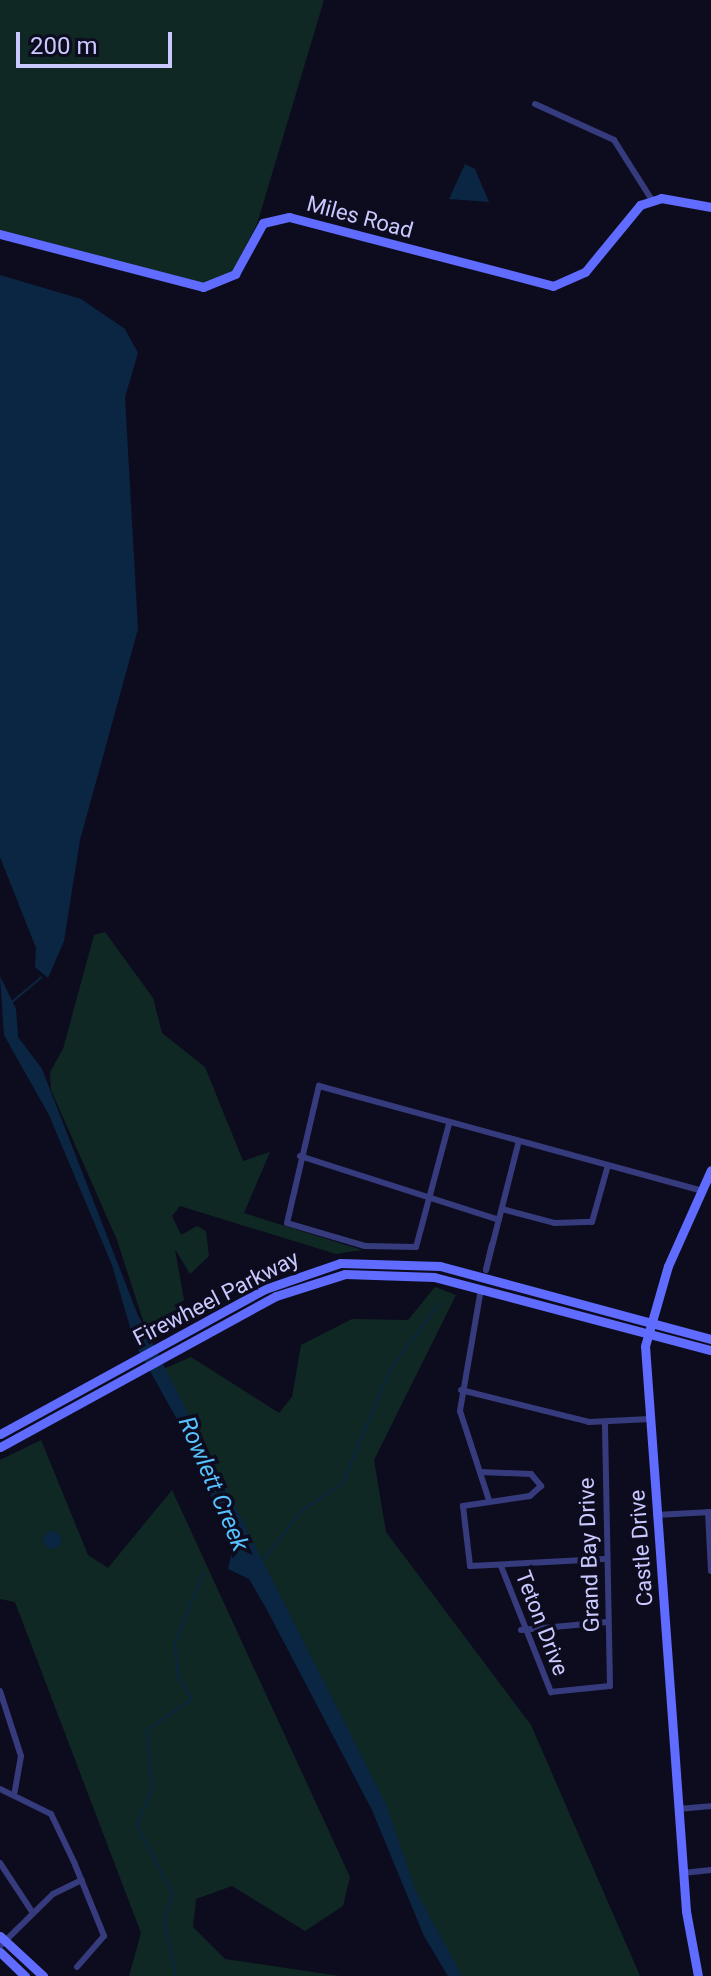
<!DOCTYPE html>
<html>
<head>
<meta charset="utf-8">
<style>
	body { margin:0 }
	#map { position:relative; width:711px; height:1976px; overflow:hidden; background:#0d0c1e; font-family:Roboto,sans-serif }
	div>[style] { position:absolute }
	.green>* { inset:0; background:#0f2824 }
	.water>* { inset:0; background:#0b2642 }
	.round { border-radius:50% }
	.stream>* { height:2px; margin:-1px; padding:0 1px; transform-origin:1px; border-radius:1px; background:#0b2642 }
	.street>* { height:6px; margin:-3px; padding:0 3px; transform-origin:3px; border-radius:3px; background:#363b7d }
	.secondary>* { height:9px; margin:-4.5px; padding:0 4.5px; transform-origin:4.5px; border-radius:4.5px; background:#5f6cff }
	span { translate:-50% -50%; white-space:nowrap; text-align:center; line-height:1.15; -webkit-text-stroke:7px #0d0c1e; paint-order:stroke }
	.street-label { font-size:22px; color:#c9c8ff }
	.water-label { font-size:24px; color:#56c2ff; font-style:italic }
	.scale { position:absolute; left:16px; top:32px; width:156px; height:36px; box-sizing:border-box; border:4px solid #c9c8ff; border-top:0; padding-left:10px; font-size:24px; line-height:28px; white-space:nowrap; color:#c9c8ff; -webkit-text-stroke:6px #0d0c1e; paint-order:stroke }
</style>
</head>
<body>
<div id="map">
	<div class="green">
		<i style="clip-path:polygon(0 0,324px 0,257px 224px,233px 272px,203px 283px,0 230px)"></i>
		<i style="clip-path:polygon(105px 932px,153px 998px,162px 1033px,205px 1067px,243px 1161px,270px 1152px,244px 1213px,362px 1250px,336px 1254px,180px 1206px,172px 1216px,181px 1235px,197px 1226px,206px 1231px,209px 1256px,190px 1274px,175px 1249px,184px 1300px,172px 1330px,150px 1342px,117px 1240px,51px 1090px,50px 1072px,63px 1049px,94px 935px)"></i>
		<i style="clip-path:polygon(435px 1287px,456px 1295px,374px 1460px,386px 1532px,531px 1725px,640px 1976px,450px 1976px,391px 1835px,319px 1702px,161px 1370px,191px 1357px,279px 1413px,292px 1397px,301px 1345px,352px 1319px,408px 1320px)"></i>
		<i style="clip-path:polygon(41px 1440px,88px 1555px,108px 1568px,172px 1490px,350px 1877px,343px 1906px,305px 1931px,232px 1886px,196px 1899px,193px 1927px,225px 1959px,340px 1976px,129px 1976px,141px 1933px,15px 1602px,0 1599px,0 1460px)"></i>
	</div>
	<div class="water">
		<i style="clip-path:polygon(465px 164px,475px 169px,489px 202px,449px 199px)"></i>
		<i style="clip-path:polygon(0 275px,81px 299px,125px 329px,138px 353px,125px 397px,138px 629px,80px 840px,64px 941px,48px 978px,35px 967px,36px 948px,0 857px)"></i>
		<i style="clip-path:polygon(0 976px,16px 1009px,18px 1037px,42px 1069px,137px 1313px,386px 1804px,415px 1889px,462px 1976px,448px 1976px,424px 1936px,372px 1810px,267px 1610px,249px 1579px,228px 1569px,233px 1548px,184px 1432px,135px 1344px,112px 1265px,49px 1115px,4px 1035px)"></i>
		<i class="round" style="left:43px;top:1531px;width:18px;height:18px"></i>
	</div>
	<div class="stream">
		<i style="left:12px;top:1002px;width:38px;rotate:-40deg"></i>
		<i style="left:261px;top:1563px;width:66px;rotate:-52.4deg"></i>
		<i style="left:301px;top:1511px;width:49px;rotate:-33.4deg"></i>
		<i style="left:342px;top:1484px;width:126px;rotate:-67.1deg"></i>
		<i style="left:391px;top:1368px;width:81px;rotate:-53deg"></i>
		<i style="left:176px;top:1976px;width:56px;rotate:-102.3deg"></i>
		<i style="left:164px;top:1921px;width:28px;rotate:-71deg"></i>
		<i style="left:173px;top:1895px;width:79px;rotate:-117.2deg"></i>
		<i style="left:137px;top:1825px;width:40px;rotate:-68deg"></i>
		<i style="left:152px;top:1788px;width:58px;rotate:-94.9deg"></i>
		<i style="left:147px;top:1730px;width:55px;rotate:-34.6deg"></i>
		<i style="left:192px;top:1699px;width:26px;rotate:-122deg"></i>
		<i style="left:178px;top:1677px;width:35px;rotate:-95deg"></i>
		<i style="left:175px;top:1642px;width:76px;rotate:-67.5deg"></i>
	</div>
	<div class="street">
		<i style="left:535px;top:104px;width:87px;rotate:24.5deg"></i>
		<i style="left:614px;top:140px;width:71px;rotate:57.7deg"></i>
		<i style="left:449px;top:1124px;width:127px;rotate:105deg"></i>
		<i style="left:416px;top:1247px;width:51px;rotate:-178.9deg"></i>
		<i style="left:365px;top:1246px;width:81px;rotate:-163.6deg"></i>
		<i style="left:287px;top:1223px;width:141px;rotate:-76.9deg"></i>
		<i style="left:319px;top:1086px;width:397px;rotate:15.3deg"></i>
		<i style="left:300px;top:1156px;width:209px;rotate:17.8deg"></i>
		<i style="left:502px;top:1209px;width:55px;rotate:14.8deg"></i>
		<i style="left:555px;top:1223px;width:37px;rotate:-2deg"></i>
		<i style="left:592px;top:1222px;width:59px;rotate:-74.3deg"></i>
		<i style="left:486px;top:1270px;width:133px;rotate:-75.7deg"></i>
		<i style="left:486px;top:1270px;width:26px;rotate:-77deg"></i>
		<i style="left:481px;top:1289px;width:124px;rotate:99.8deg"></i>
		<i style="left:460px;top:1411px;width:94px;rotate:72deg"></i>
		<i style="left:461px;top:1390px;width:132px;rotate:14deg"></i>
		<i style="left:589px;top:1422px;width:61px;rotate:-2.8deg"></i>
		<i style="left:480px;top:1472px;width:51px;rotate:2.2deg"></i>
		<i style="left:531px;top:1474px;width:16px;rotate:50deg"></i>
		<i style="left:541px;top:1486px;width:15px;rotate:138deg"></i>
		<i style="left:530px;top:1496px;width:68px;rotate:171.5deg"></i>
		<i style="left:463px;top:1506px;width:60px;rotate:83.3deg"></i>
		<i style="left:470px;top:1566px;width:134px;rotate:-3deg"></i>
		<i style="left:708px;top:1512px;width:59px;rotate:87.1deg"></i>
		<i style="left:656px;top:1515px;width:55px;rotate:-3.1deg"></i>
		<i style="left:501px;top:1566px;width:136px;rotate:68.4deg"></i>
		<i style="left:551px;top:1692px;width:59px;rotate:-5.8deg"></i>
		<i style="left:610px;top:1686px;width:263px;rotate:-91.1deg"></i>
		<i style="left:521px;top:1630px;width:87px;rotate:-5.3deg"></i>
		<i style="left:0;top:1691px;width:68px;rotate:72.1deg"></i>
		<i style="left:21px;top:1756px;width:36px;rotate:100deg"></i>
		<i style="left:0;top:1789px;width:57px;rotate:26.1deg"></i>
		<i style="left:51px;top:1814px;width:53px;rotate:64.4deg"></i>
		<i style="left:74px;top:1862px;width:80px;rotate:67.9deg"></i>
		<i style="left:104px;top:1936px;width:41px;rotate:131.1deg"></i>
		<i style="left:678px;top:1809px;width:33px;rotate:-5deg"></i>
		<i style="left:0;top:1863px;width:60px;rotate:56.6deg"></i>
		<i style="left:683px;top:1873px;width:28px;rotate:-6deg"></i>
		<i style="left:0;top:1946px;width:74px;rotate:-44.5deg"></i>
		<i style="left:53px;top:1894px;width:32px;rotate:-26deg"></i>
	</div>
	<div class="secondary">
		<i style="left:0;top:234px;width:210px;rotate:14.6deg"></i>
		<i style="left:203px;top:287px;width:35px;rotate:-22deg"></i>
		<i style="left:235px;top:274px;width:58px;rotate:-61.2deg"></i>
		<i style="left:263px;top:223px;width:27px;rotate:-13deg"></i>
		<i style="left:289px;top:217px;width:273px;rotate:14.6deg"></i>
		<i style="left:553px;top:286px;width:35px;rotate:-24deg"></i>
		<i style="left:585px;top:272px;width:87px;rotate:-50.6deg"></i>
		<i style="left:640px;top:205px;width:22px;rotate:-18deg"></i>
		<i style="left:661px;top:198px;width:51px;rotate:10.2deg"></i>
		<i style="left:0;top:1434px;width:302px;rotate:-28.7deg"></i>
		<i style="left:265px;top:1289px;width:79px;rotate:-19.1deg"></i>
		<i style="left:340px;top:1263px;width:100px;rotate:1.7deg"></i>
		<i style="left:440px;top:1266px;width:281px;rotate:15.1deg"></i>
		<i style="left:0;top:1447px;width:315px;rotate:-28.7deg"></i>
		<i style="left:276px;top:1296px;width:72px;rotate:-17.7deg"></i>
		<i style="left:345px;top:1274px;width:89px;rotate:1.9deg"></i>
		<i style="left:434px;top:1277px;width:286px;rotate:14.8deg"></i>
		<i style="left:0;top:1936px;width:59px;rotate:42.9deg"></i>
		<i style="left:0;top:1952px;width:35px;rotate:44deg"></i>
		<i style="left:698px;top:1976px;width:66px;rotate:-100.5deg"></i>
		<i style="left:686px;top:1911px;width:566px;rotate:-94.15deg"></i>
		<i style="left:645px;top:1346px;width:83px;rotate:-74deg"></i>
		<i style="left:668px;top:1266px;width:105px;rotate:-65.9deg"></i>
	</div>
	<div class="street-label">
		<span style="left:360px;top:217px;rotate:15deg">Miles Road</span>
		<span style="left:216px;top:1298px;rotate:-27deg">Firewheel Parkway</span>
		<span style="left:641px;top:1548px;rotate:-94deg">Castle Drive</span>
		<span style="left:589px;top:1555px;rotate:-92deg">Grand Bay Drive</span>
		<span style="left:542px;top:1623px;rotate:69deg">Teton Drive</span>
	</div>
	<div class="water-label">
		<span style="left:213px;top:1484px;rotate:67deg">Rowlett Creek</span>
	</div>
	<div class="scale">200 m</div>
</div>
</body>
</html>
